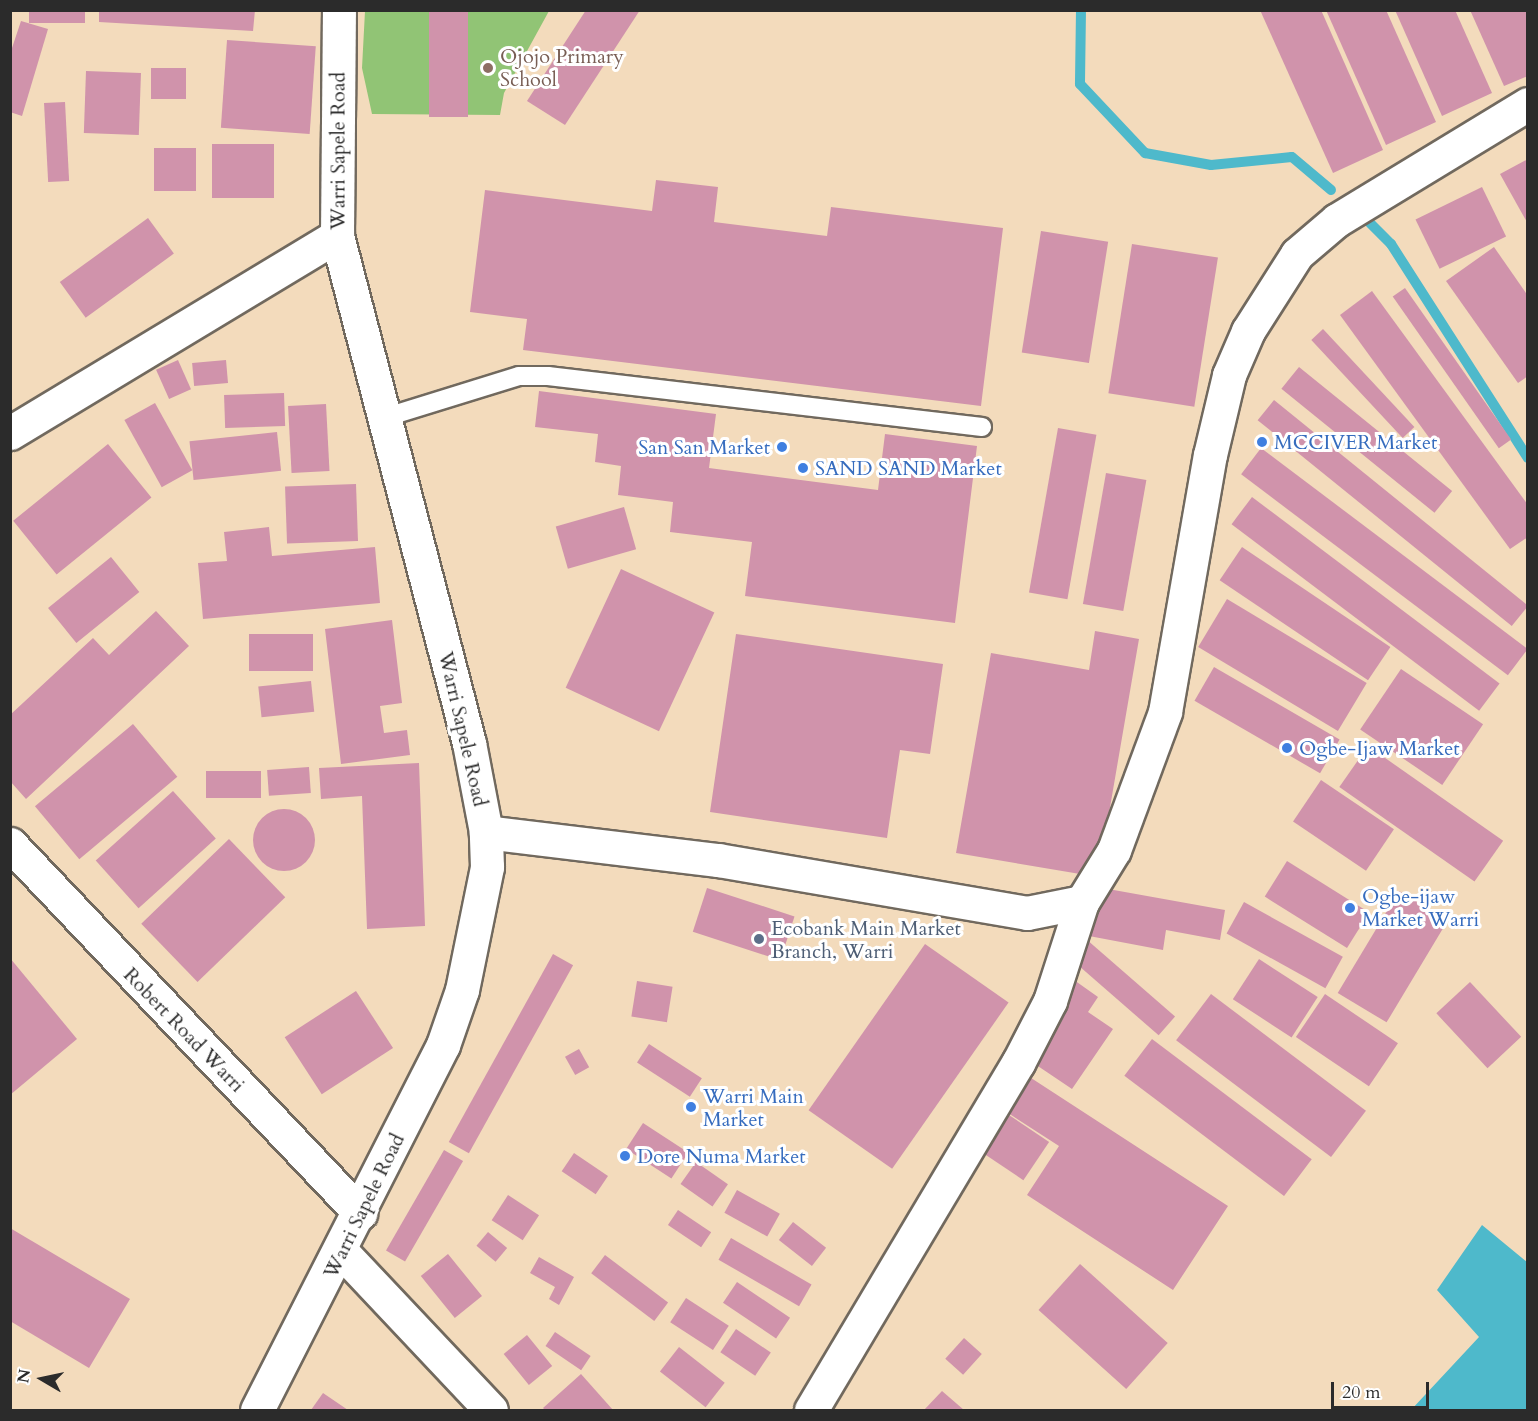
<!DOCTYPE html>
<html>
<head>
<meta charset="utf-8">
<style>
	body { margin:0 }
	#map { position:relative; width:1538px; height:1421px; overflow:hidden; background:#f3dbbc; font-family:Cardo,serif }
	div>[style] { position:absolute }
	.green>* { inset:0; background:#91c475 }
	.water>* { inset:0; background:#4eb9cb }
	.stream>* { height:10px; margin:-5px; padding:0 5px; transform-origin:5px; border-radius:5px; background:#4eb9cb }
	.building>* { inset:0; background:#d093ab; transform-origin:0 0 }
	.round { border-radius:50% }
	.roads { filter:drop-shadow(2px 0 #71695e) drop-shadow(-2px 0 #71695e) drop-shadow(0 2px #71695e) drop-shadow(0 -2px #71695e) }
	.service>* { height:18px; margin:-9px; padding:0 9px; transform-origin:9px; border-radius:9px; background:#fff }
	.minor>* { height:33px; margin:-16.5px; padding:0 16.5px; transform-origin:16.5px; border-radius:16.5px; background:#fff }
	.primary>* { height:33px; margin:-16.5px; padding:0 16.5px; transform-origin:16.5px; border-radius:16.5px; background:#fff }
	.dots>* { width:16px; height:16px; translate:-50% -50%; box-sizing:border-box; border:3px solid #fff; border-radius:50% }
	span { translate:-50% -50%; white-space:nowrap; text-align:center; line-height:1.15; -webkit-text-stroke:6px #fff; paint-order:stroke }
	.education-label { font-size:20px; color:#785e54 }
	.left { translate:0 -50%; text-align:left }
	.street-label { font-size:20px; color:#2b2b2b }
	.shop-label { font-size:20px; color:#366cbe }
	.right { translate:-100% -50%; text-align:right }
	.service-label { font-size:20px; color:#4e5e75 }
	.frame { position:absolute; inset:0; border:12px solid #2b2b2b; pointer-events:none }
	.north { position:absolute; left:12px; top:1349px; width:60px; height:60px; -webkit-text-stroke:4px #fff; paint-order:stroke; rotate:279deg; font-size:16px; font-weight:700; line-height:24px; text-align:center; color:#2b2b2b }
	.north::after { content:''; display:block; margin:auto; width:21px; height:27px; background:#2b2b2b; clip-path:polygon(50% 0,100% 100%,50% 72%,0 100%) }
	.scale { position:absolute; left:1331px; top:1382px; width:98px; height:27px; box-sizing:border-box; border:3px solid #2b2b2b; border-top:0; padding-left:8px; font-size:18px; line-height:21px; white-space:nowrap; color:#2b2b2b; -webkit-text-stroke:4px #fff; paint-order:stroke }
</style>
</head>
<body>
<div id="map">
	<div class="green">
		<i style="clip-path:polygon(365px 11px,549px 11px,504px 93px,500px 115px,372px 114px,362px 68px)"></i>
	</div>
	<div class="water">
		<i style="clip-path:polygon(1482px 1225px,1527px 1262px,1527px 1410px,1411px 1410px,1479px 1337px,1437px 1290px)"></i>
	</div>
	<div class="stream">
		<i style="left:1081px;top:10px;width:74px;rotate:90.8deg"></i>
		<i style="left:1080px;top:84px;width:95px;rotate:46.7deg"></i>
		<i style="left:1145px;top:153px;width:67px;rotate:10.3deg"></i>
		<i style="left:1211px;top:165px;width:81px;rotate:-5.6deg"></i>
		<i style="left:1292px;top:157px;width:51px;rotate:40.2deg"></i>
		<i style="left:1370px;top:223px;width:30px;rotate:45deg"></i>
		<i style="left:1391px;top:244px;width:254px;rotate:57.4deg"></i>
	</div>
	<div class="building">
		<i style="left:29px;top:10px;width:56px;height:13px"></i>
		<i style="clip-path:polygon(99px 10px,255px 10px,253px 31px,99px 22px)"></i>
		<i style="left:429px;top:10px;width:39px;height:107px"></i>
		<i style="clip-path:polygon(586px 10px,640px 10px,565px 125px,527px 101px)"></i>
		<i style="clip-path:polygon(1260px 10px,1321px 10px,1383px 150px,1333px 173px)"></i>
		<i style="clip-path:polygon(1326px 10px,1386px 10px,1436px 122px,1386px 145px)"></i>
		<i style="clip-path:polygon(1395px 10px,1455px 10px,1492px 93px,1442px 116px)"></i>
		<i style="clip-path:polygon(1470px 10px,1528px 10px,1528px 76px,1504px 86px)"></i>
		<i style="clip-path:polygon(21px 21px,48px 29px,22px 116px,10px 112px,10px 54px)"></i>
		<i style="left:227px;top:40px;width:89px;height:88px;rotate:4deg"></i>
		<i style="left:151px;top:68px;width:35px;height:31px"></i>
		<i style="left:86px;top:71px;width:55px;height:62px;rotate:2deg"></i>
		<i style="left:65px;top:102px;width:79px;height:21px;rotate:87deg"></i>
		<i style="left:212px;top:144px;width:62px;height:54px"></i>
		<i style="left:196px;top:148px;width:43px;height:42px;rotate:90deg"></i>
		<i style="clip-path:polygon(1528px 159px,1528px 224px,1500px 174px)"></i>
		<i style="clip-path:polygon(656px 180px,718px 187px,714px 222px,827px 236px,831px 207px,1003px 228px,981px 406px,523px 350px,527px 319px,470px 312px,485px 190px,652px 211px)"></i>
		<i style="left:1482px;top:187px;width:55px;height:74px;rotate:64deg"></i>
		<i style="left:148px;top:218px;width:44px;height:109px;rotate:54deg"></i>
		<i style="left:1041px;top:231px;width:68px;height:123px;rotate:9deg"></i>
		<i style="left:1132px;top:244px;width:87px;height:151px;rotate:9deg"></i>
		<i style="clip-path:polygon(1494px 247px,1528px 296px,1528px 376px,1518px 383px,1446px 281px)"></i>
		<i style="left:1405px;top:288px;width:185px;height:15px;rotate:55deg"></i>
		<i style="clip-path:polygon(1372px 291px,1528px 505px,1528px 537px,1510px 549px,1340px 315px)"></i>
		<i style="left:1323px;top:329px;width:134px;height:16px;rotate:47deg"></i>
		<i style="left:178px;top:360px;width:32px;height:24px;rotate:66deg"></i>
		<i style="left:226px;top:360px;width:23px;height:34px;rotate:85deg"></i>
		<i style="left:1299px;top:367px;width:197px;height:28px;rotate:39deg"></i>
		<i style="clip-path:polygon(539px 391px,716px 414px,709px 468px,878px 490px,885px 434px,977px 446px,955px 623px,745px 596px,752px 542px,670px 532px,673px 502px,618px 495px,621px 466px,595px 462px,598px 434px,535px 427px)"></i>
		<i style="left:284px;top:393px;width:33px;height:60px;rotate:88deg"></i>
		<i style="left:1274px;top:400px;width:327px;height:26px;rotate:39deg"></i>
		<i style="left:155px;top:403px;width:77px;height:35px;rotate:61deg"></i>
		<i style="left:326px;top:404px;width:67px;height:38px;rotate:87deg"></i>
		<i style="left:1058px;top:428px;width:39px;height:167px;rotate:10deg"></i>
		<i style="left:277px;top:432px;width:39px;height:88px;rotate:84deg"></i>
		<i style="left:108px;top:444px;width:69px;height:122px;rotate:51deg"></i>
		<i style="left:1261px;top:448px;width:334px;height:33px;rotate:37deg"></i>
		<i style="left:1106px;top:473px;width:41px;height:133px;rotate:10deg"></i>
		<i style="left:356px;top:484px;width:57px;height:71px;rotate:88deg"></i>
		<i style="left:1252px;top:497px;width:310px;height:34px;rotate:37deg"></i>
		<i style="left:624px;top:507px;width:44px;height:71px;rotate:74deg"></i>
		<i style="clip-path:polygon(269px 527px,272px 556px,375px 547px,380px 603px,203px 619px,198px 563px,227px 561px,224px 532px)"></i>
		<i style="left:1242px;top:547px;width:179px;height:40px;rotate:34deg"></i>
		<i style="left:111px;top:557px;width:45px;height:81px;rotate:51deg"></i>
		<i style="left:621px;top:569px;width:103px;height:131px;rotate:25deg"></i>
		<i style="left:1227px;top:599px;width:163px;height:56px;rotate:31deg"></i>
		<i style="clip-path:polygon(156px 611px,189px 646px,26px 799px,10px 781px,10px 715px,93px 638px,109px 655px)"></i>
		<i style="clip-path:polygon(392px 620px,402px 703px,380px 706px,384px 733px,407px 730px,410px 755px,341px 764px,325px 629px)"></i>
		<i style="clip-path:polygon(1095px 631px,1139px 639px,1098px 877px,956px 853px,991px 653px,1089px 670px)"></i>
		<i style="left:313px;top:634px;width:37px;height:64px;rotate:90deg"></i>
		<i style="clip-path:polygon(736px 634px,943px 664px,930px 754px,900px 750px,887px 838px,710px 812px)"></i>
		<i style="left:1214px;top:667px;width:145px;height:39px;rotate:30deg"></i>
		<i style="left:1401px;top:669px;width:99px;height:73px;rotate:34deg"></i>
		<i style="left:311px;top:681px;width:31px;height:53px;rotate:84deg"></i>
		<i style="left:133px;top:724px;width:69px;height:128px;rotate:50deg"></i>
		<i style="left:1368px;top:746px;width:165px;height:50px;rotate:35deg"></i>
		<i style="clip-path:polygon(419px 763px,425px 926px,367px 929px,362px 796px,321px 799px,319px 768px)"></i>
		<i style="left:309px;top:767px;width:26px;height:42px;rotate:86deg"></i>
		<i style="left:261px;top:771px;width:27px;height:55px;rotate:90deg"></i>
		<i style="left:1321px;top:780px;width:88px;height:50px;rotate:34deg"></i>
		<i style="left:173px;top:791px;width:64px;height:104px;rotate:48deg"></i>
		<i class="round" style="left:253px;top:809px;width:62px;height:62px"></i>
		<i style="left:229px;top:839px;width:81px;height:122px;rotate:46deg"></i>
		<i style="left:1287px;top:861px;width:97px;height:42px;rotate:32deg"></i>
		<i style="clip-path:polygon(1097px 887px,1225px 910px,1220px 940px,1166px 930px,1163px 950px,1089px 936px)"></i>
		<i style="left:707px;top:888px;width:92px;height:46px;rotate:18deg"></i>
		<i style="left:1399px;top:891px;width:57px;height:119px;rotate:31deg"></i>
		<i style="left:1244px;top:902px;width:113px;height:36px;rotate:29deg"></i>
		<i style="left:1086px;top:939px;width:118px;height:25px;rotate:41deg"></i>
		<i style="left:925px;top:944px;width:102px;height:203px;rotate:35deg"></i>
		<i style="left:553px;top:954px;width:23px;height:215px;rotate:29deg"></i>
		<i style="clip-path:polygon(10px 958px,77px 1039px,10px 1095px)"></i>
		<i style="left:1259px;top:959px;width:70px;height:48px;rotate:33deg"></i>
		<i style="clip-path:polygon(1074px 980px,1098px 997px,1088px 1012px,1113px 1029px,1072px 1089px,1023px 1056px)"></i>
		<i style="left:637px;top:981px;width:36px;height:36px;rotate:9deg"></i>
		<i style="left:1470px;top:982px;width:75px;height:46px;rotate:47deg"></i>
		<i style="left:356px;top:991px;width:68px;height:85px;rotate:57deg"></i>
		<i style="left:1211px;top:994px;width:194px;height:58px;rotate:37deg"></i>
		<i style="left:1325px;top:994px;width:88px;height:52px;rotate:34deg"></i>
		<i style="left:1152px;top:1039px;width:200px;height:46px;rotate:37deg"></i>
		<i style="left:649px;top:1044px;width:63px;height:22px;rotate:33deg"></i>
		<i style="left:579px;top:1049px;width:21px;height:16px;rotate:61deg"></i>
		<i style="clip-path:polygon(1028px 1076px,1228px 1206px,1173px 1290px,1027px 1195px,1059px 1146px,1005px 1111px)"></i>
		<i style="left:1006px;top:1113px;width:52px;height:46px;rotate:34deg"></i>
		<i style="left:643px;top:1123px;width:54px;height:31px;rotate:33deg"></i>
		<i style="left:444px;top:1150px;width:22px;height:116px;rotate:30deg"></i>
		<i style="left:574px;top:1153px;width:41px;height:22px;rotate:34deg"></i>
		<i style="left:696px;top:1162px;width:39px;height:27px;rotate:35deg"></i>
		<i style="left:737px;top:1190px;width:49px;height:26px;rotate:29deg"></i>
		<i style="left:508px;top:1195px;width:37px;height:30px;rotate:33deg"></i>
		<i style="left:678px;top:1210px;width:40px;height:18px;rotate:34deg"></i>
		<i style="left:793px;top:1222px;width:42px;height:23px;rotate:38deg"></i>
		<i style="clip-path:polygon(10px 1228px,130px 1299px,89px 1368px,10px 1321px)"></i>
		<i style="left:488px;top:1232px;width:25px;height:18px;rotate:40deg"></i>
		<i style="left:731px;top:1238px;width:93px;height:25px;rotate:30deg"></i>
		<i style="left:448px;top:1254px;width:54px;height:35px;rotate:51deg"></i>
		<i style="left:605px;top:1255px;width:79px;height:23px;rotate:37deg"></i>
		<i style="clip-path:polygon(539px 1257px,574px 1277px,559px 1305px,549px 1299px,555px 1287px,530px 1273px)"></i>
		<i style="left:1080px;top:1264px;width:118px;height:62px;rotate:42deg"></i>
		<i style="left:737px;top:1282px;width:64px;height:25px;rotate:34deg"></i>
		<i style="left:686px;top:1298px;width:51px;height:29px;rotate:33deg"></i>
		<i style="left:736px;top:1329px;width:42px;height:28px;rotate:34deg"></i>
		<i style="left:555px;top:1332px;width:43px;height:17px;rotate:34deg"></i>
		<i style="left:527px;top:1335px;width:40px;height:30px;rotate:51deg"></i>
		<i style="left:964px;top:1338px;width:24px;height:28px;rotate:42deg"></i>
		<i style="left:679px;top:1347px;width:58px;height:31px;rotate:38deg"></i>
		<i style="clip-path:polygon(581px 1374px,613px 1410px,545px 1410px,543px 1408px)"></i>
		<i style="clip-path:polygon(942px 1391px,964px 1410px,924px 1410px)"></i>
		<i style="clip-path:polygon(323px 1393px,348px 1410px,311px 1410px)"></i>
	</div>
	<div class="roads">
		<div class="service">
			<i style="left:380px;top:419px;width:145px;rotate:-17.2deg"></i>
			<i style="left:519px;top:376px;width:29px"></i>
			<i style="left:548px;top:376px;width:437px;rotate:6.7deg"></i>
		</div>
		<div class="minor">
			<i style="left:10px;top:433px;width:382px;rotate:-31.1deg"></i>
			<i style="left:486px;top:832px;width:234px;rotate:6.9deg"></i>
			<i style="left:718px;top:860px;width:314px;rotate:9.7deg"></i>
			<i style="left:1027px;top:913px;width:56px;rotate:-11.3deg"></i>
			<i style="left:1082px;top:902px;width:61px;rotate:-58.4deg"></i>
			<i style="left:1114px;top:850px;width:147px;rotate:-69.7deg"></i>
			<i style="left:1165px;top:712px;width:261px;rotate:-80.1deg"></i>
			<i style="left:1210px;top:455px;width:82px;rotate:-76.6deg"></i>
			<i style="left:1229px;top:375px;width:48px;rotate:-66.6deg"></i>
			<i style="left:1248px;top:331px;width:91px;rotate:-57.5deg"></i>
			<i style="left:1297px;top:254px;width:52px;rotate:-40.4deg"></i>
			<i style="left:1337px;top:220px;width:223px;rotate:-31.3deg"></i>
			<i style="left:10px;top:844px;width:509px;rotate:46.51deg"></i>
			<i style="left:342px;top:1252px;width:217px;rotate:46.7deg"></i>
			<i style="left:811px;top:1410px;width:404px;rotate:-59.2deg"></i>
			<i style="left:1018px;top:1063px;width:70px;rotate:-62.7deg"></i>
			<i style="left:1050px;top:1001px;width:104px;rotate:-72.1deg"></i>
		</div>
		<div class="primary">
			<i style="left:257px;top:1410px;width:410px;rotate:-63deg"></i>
			<i style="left:443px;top:1045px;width:58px;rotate:-70.9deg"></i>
			<i style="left:462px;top:990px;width:126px;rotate:-78.5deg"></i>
			<i style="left:487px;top:867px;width:35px;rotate:-92deg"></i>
			<i style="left:486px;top:832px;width:91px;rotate:-100.8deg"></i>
			<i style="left:469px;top:743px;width:524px;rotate:-104.59deg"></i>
			<i style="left:337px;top:236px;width:226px;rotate:-89.5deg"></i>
		</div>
	</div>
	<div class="dots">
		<i style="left:488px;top:68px;background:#8d6e63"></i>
		<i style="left:1262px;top:442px;background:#3f7fe0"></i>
		<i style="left:782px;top:447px;background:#3f7fe0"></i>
		<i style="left:803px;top:468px;background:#3f7fe0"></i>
		<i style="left:1287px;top:748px;background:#3f7fe0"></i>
		<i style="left:1350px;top:908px;background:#3f7fe0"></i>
		<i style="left:759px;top:939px;background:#5c6f8a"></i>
		<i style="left:691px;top:1107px;background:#3f7fe0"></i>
		<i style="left:625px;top:1156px;background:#3f7fe0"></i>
	</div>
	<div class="education-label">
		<span class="left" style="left:500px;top:68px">Ojojo Primary<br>School</span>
	</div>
	<div class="street-label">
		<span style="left:338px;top:151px;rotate:-90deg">Warri Sapele Road</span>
		<span style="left:463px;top:729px;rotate:77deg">Warri Sapele Road</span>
		<span style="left:184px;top:1030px;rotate:46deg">Robert Road Warri</span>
		<span style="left:364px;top:1206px;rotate:-64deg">Warri Sapele Road</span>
	</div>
	<div class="shop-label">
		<span class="left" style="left:1274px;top:442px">MCCIVER Market</span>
		<span class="right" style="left:770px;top:447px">San San Market</span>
		<span class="left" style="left:815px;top:468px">SAND SAND Market</span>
		<span class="left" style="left:1299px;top:748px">Ogbe-Ijaw Market</span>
		<span class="left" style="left:1362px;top:908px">Ogbe-ijaw<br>Market Warri</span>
		<span class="left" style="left:703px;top:1108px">Warri Main<br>Market</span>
		<span class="left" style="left:637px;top:1156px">Dore Numa Market</span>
	</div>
	<div class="service-label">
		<span class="left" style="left:771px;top:940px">Ecobank Main Market<br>Branch, Warri</span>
	</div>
	<div class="frame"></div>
	<div class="north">N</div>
	<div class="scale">20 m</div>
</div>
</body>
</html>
